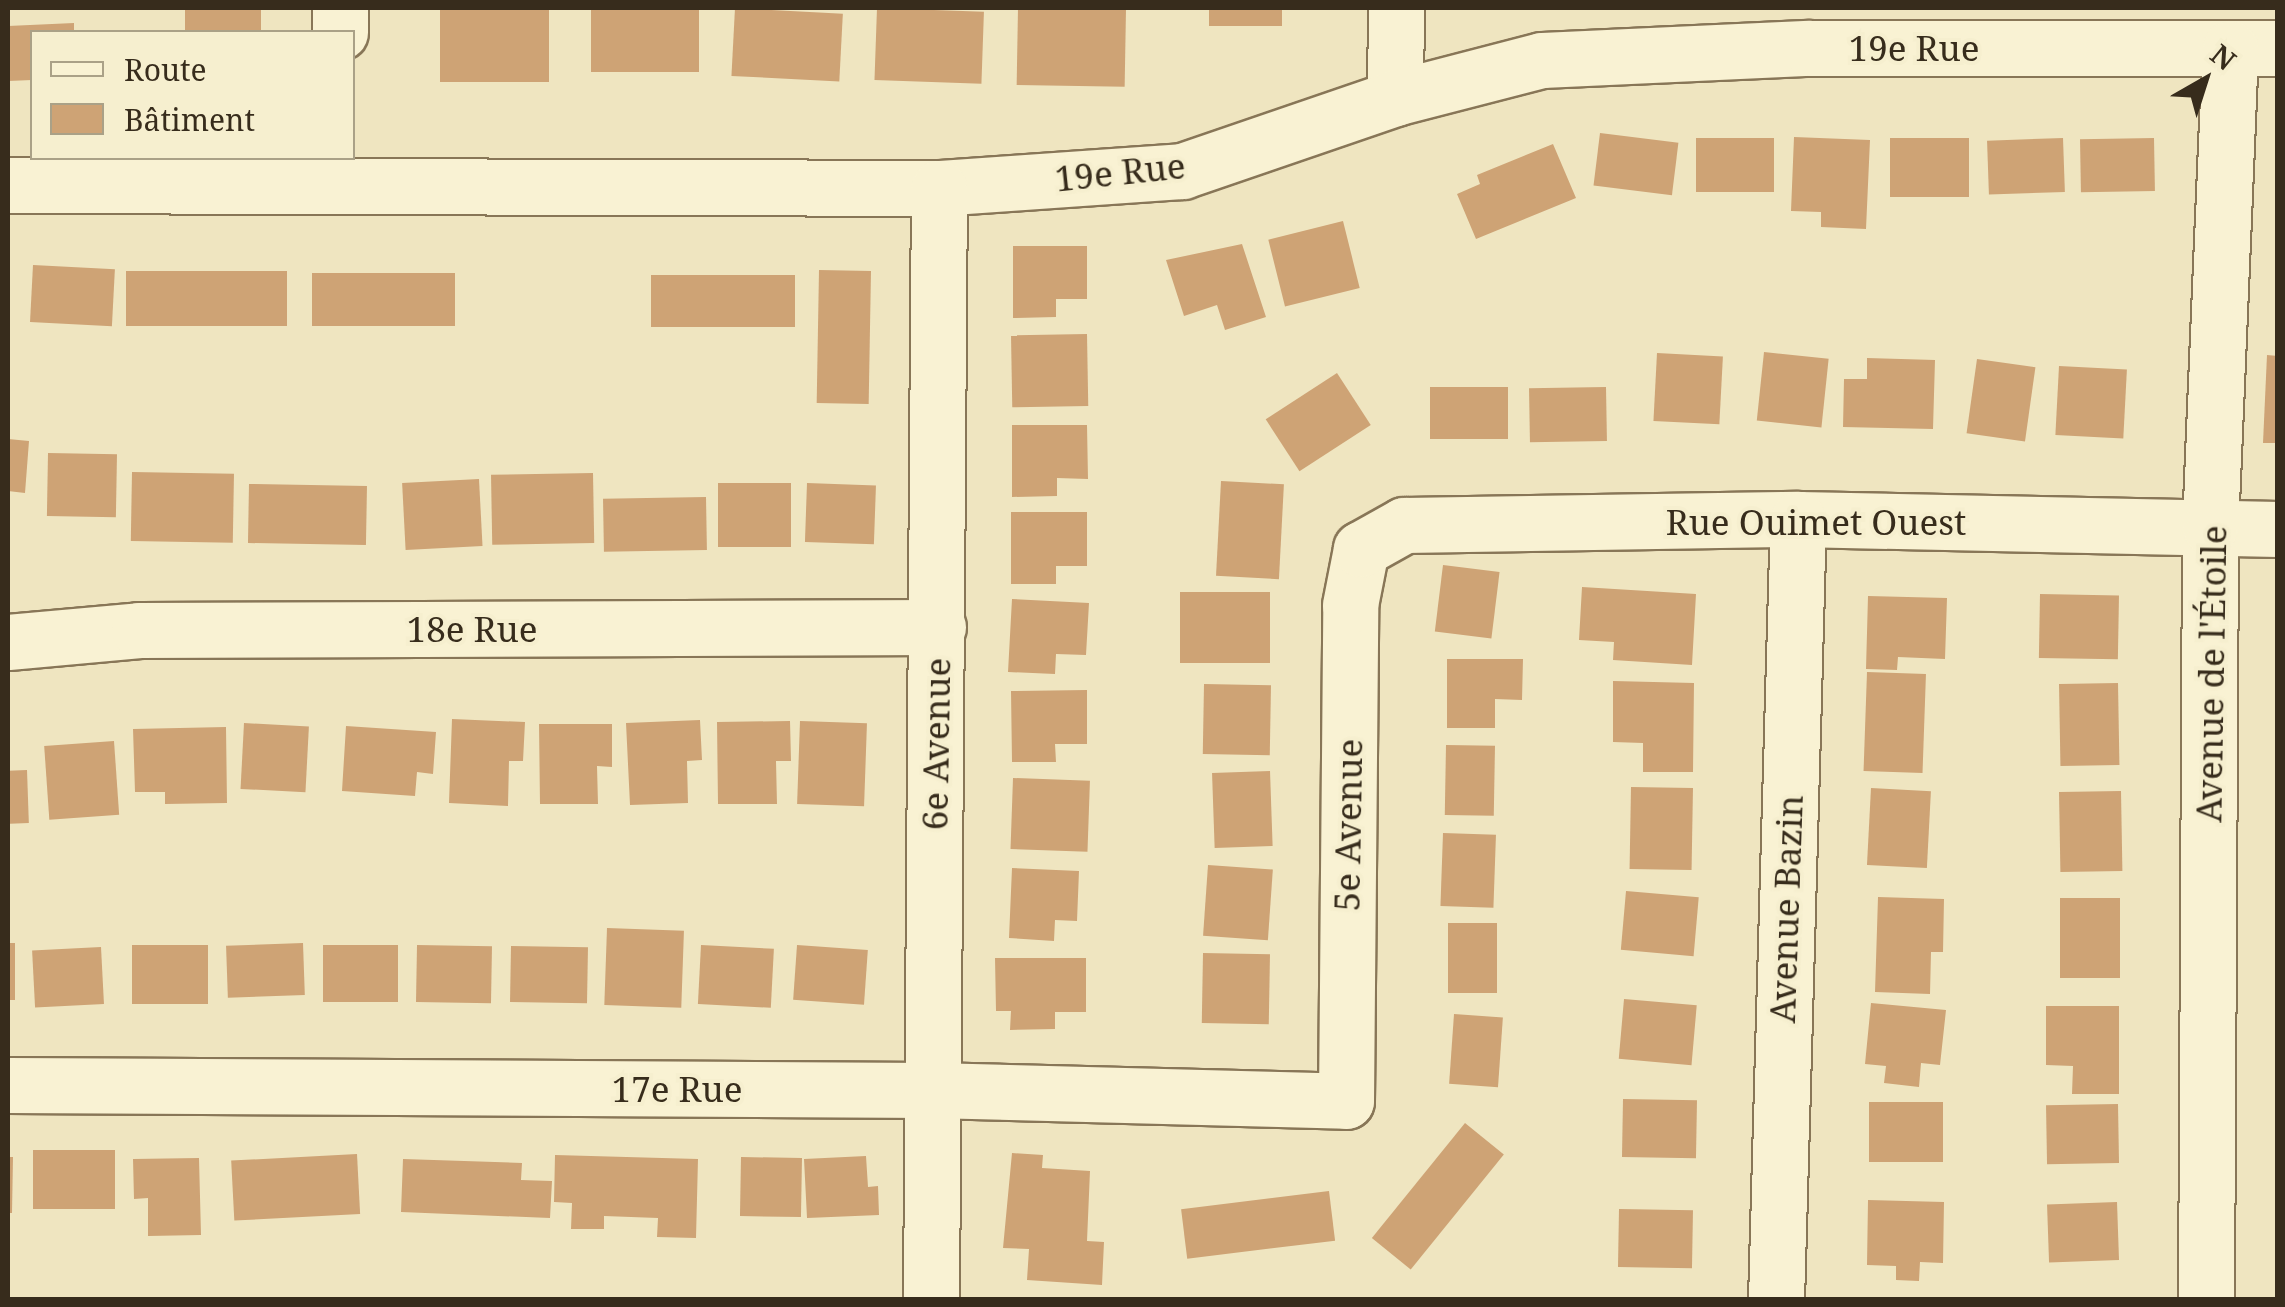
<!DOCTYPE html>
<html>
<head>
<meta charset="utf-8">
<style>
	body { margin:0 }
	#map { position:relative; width:2285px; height:1307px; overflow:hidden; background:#efe5c0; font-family:"Noto Serif",serif }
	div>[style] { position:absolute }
	.building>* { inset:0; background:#cea375; transform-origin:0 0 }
	.roads { filter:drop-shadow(2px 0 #887657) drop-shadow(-2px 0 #887657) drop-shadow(0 2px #887657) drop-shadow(0 -2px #887657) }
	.minor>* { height:55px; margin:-27.5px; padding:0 27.5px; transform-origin:27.5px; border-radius:27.5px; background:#f9f2d3 }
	span { translate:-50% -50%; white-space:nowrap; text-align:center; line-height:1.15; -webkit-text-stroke:8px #f6efcf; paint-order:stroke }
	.street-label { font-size:35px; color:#372c1c }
	.frame { position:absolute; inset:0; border:10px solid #372c1c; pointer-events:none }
	.legend { position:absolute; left:30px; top:30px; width:325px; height:130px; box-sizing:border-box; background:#f6efcf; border:2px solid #aaa187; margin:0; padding:12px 18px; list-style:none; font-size:30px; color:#372c1c }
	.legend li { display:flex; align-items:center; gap:20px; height:50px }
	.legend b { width:50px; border:2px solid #aaa187 }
	.north { position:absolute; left:2155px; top:30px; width:100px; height:100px; -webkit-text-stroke:8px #f6efcf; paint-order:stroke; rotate:39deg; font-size:28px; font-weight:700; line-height:40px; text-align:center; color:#372c1c }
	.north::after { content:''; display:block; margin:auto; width:35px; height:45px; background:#372c1c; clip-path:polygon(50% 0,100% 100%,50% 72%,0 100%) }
</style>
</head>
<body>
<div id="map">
	<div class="building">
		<i style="left:185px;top:8px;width:76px;height:24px"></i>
		<i style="left:440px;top:8px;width:109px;height:74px"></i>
		<i style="left:591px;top:8px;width:108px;height:64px"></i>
		<i style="left:735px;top:8px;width:108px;height:68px;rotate:3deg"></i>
		<i style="left:877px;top:8px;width:107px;height:72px;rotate:2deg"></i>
		<i style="left:1018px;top:8px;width:108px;height:77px;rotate:1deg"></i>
		<i style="left:1209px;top:8px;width:73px;height:18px"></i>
		<i style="clip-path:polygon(74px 23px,74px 32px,32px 32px,32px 80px,8px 81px,8px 26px)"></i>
		<i style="left:1600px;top:133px;width:79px;height:53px;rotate:7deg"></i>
		<i style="clip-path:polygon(1794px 137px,1870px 140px,1866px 229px,1821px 227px,1821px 212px,1791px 211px)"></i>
		<i style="left:1696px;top:138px;width:78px;height:54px"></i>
		<i style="left:1890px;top:138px;width:79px;height:59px"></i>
		<i style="left:2063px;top:138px;width:54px;height:76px;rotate:88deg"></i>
		<i style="left:2154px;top:138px;width:53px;height:74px;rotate:89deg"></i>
		<i style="clip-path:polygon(1553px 144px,1576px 198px,1476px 239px,1457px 194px,1480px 184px,1477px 175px)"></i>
		<i style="left:1343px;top:221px;width:69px;height:77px;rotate:76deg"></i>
		<i style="clip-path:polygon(1242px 244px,1266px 317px,1225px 330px,1217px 305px,1184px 316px,1166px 260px)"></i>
		<i style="clip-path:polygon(1013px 246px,1087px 246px,1087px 299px,1056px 299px,1056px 317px,1013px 318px)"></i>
		<i style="left:33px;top:265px;width:82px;height:57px;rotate:3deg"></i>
		<i style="left:819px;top:270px;width:52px;height:133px;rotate:1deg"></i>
		<i style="left:287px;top:271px;width:55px;height:161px;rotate:90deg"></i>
		<i style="left:312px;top:273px;width:143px;height:53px"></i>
		<i style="left:651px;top:275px;width:144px;height:52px"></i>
		<i style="left:1087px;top:334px;width:72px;height:76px;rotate:89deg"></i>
		<i style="left:1764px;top:352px;width:65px;height:69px;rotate:6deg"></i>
		<i style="left:1657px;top:353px;width:66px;height:68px;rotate:3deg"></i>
		<i style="clip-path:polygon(2267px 355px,2278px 356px,2278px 443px,2263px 443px)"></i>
		<i style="clip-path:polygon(1867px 358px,1935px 360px,1933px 429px,1843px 427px,1844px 379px,1867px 379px)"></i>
		<i style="left:1977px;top:359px;width:59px;height:75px;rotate:8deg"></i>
		<i style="left:2059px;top:366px;width:68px;height:69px;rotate:3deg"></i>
		<i style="left:1337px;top:373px;width:62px;height:85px;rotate:57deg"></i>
		<i style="left:1430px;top:387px;width:78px;height:52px"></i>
		<i style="left:1606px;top:387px;width:54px;height:77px;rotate:89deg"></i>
		<i style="clip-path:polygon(1012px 425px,1087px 425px,1088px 479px,1057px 478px,1057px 496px,1012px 497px)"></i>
		<i style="clip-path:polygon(8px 439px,29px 441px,25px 493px,8px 491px)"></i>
		<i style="left:48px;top:453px;width:69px;height:63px;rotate:1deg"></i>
		<i style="left:132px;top:472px;width:102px;height:69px;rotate:1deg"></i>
		<i style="left:593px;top:473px;width:70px;height:102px;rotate:89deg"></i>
		<i style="left:479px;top:479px;width:67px;height:77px;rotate:87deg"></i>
		<i style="left:1221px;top:481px;width:63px;height:95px;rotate:3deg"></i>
		<i style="left:718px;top:483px;width:73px;height:64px"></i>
		<i style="left:807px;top:483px;width:69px;height:59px;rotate:2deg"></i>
		<i style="left:249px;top:484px;width:118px;height:59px;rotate:1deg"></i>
		<i style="left:706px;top:497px;width:53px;height:103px;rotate:89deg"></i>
		<i style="clip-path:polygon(1011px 512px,1087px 512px,1087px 566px,1056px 566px,1056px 584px,1011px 584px)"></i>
		<i style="left:1443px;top:565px;width:57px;height:67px;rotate:7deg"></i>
		<i style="clip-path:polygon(1582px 587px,1696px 594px,1692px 665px,1613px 660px,1614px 642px,1579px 640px)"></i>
		<i style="left:1180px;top:592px;width:90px;height:71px"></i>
		<i style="left:2040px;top:594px;width:79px;height:64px;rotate:1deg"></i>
		<i style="clip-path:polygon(1868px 596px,1947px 598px,1945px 659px,1898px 657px,1897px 670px,1866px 669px)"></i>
		<i style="clip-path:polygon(1012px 599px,1089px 603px,1086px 655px,1056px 654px,1055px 674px,1008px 672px)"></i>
		<i style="clip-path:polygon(1447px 659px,1523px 659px,1522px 700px,1495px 699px,1495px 728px,1447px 728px)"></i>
		<i style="left:1867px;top:672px;width:59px;height:99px;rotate:2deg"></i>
		<i style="clip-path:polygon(1613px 681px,1694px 683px,1693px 772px,1643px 772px,1643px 743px,1613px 742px)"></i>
		<i style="left:2118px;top:683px;width:82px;height:59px;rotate:89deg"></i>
		<i style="left:1204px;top:684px;width:67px;height:70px;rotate:1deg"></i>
		<i style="clip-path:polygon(1087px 690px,1087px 744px,1055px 744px,1056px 762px,1012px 762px,1011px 691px)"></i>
		<i style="clip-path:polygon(452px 719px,525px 722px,523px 761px,509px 761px,508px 806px,449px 803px)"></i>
		<i style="clip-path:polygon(700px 720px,702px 760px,687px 761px,688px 803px,630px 805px,626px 723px)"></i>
		<i style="clip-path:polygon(790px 721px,791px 761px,776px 761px,777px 804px,718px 804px,717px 722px)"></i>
		<i style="left:800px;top:721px;width:67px;height:83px;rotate:2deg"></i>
		<i style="left:244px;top:723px;width:65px;height:66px;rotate:3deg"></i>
		<i style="clip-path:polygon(539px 724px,612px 724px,612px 767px,597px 766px,598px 804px,540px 804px)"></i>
		<i style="clip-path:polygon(346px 726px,436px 732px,433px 774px,417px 772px,415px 796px,342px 791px)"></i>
		<i style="clip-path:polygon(226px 727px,227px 803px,165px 804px,165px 792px,135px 792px,133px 729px)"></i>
		<i style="left:114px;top:741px;width:74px;height:70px;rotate:86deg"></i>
		<i style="left:1446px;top:745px;width:49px;height:70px;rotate:1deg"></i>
		<i style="left:27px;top:770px;width:53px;height:19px;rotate:88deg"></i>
		<i style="left:1270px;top:771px;width:75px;height:58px;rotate:88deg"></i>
		<i style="left:1013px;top:778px;width:77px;height:71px;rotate:2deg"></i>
		<i style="left:1631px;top:787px;width:62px;height:82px;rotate:1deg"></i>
		<i style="left:1871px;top:788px;width:60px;height:77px;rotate:3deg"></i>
		<i style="left:2121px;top:791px;width:80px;height:62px;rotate:89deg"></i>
		<i style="left:1443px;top:833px;width:53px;height:73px;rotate:2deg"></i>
		<i style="left:1208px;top:865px;width:65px;height:71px;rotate:4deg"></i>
		<i style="clip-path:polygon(1012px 868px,1079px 871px,1077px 921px,1055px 920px,1054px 941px,1009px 938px)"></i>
		<i style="left:1626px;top:891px;width:73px;height:59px;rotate:5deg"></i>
		<i style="clip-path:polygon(1878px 897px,1944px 899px,1943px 952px,1931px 952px,1930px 994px,1875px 992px)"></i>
		<i style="left:2060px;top:898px;width:60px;height:80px"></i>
		<i style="left:1448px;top:923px;width:49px;height:70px"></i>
		<i style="left:607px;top:928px;width:77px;height:77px;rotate:2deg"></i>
		<i style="left:8px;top:943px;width:7px;height:57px"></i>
		<i style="left:303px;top:943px;width:52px;height:77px;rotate:88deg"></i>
		<i style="left:132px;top:945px;width:76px;height:59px"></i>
		<i style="left:323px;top:945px;width:75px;height:57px"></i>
		<i style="left:417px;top:945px;width:75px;height:57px;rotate:1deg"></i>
		<i style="left:701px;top:945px;width:73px;height:59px;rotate:3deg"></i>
		<i style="left:797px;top:945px;width:71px;height:55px;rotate:4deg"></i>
		<i style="left:511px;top:946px;width:77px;height:56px;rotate:1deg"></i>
		<i style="left:101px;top:947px;width:57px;height:69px;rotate:87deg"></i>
		<i style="left:1203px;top:953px;width:67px;height:70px;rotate:1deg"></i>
		<i style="clip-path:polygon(995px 958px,1086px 958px,1086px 1012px,1055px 1012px,1055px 1029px,1010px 1030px,1011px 1011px,996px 1011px)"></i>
		<i style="left:1624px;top:999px;width:73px;height:60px;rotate:5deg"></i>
		<i style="clip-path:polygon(1871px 1003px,1946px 1010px,1940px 1065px,1921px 1063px,1919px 1087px,1884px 1083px,1886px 1066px,1865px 1064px)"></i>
		<i style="clip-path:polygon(2046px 1006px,2119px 1006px,2119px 1094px,2072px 1094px,2073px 1066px,2046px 1065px)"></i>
		<i style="left:1454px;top:1014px;width:49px;height:70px;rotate:4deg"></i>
		<i style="left:1623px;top:1099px;width:74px;height:58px;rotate:1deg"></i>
		<i style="left:1943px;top:1102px;width:60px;height:74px;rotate:90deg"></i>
		<i style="left:2118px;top:1104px;width:59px;height:72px;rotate:89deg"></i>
		<i style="left:1465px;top:1123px;width:50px;height:148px;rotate:39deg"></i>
		<i style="left:33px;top:1150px;width:82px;height:59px"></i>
		<i style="clip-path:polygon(1012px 1153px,1043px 1155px,1042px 1168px,1090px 1171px,1087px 1241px,1104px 1242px,1102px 1285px,1027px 1280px,1029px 1249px,1003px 1248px)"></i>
		<i style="left:357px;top:1154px;width:60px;height:126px;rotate:87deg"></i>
		<i style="clip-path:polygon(555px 1155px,698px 1159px,696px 1238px,657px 1237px,658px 1218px,604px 1216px,604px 1229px,571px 1229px,572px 1203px,554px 1202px)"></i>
		<i style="clip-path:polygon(866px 1156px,868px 1187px,878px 1186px,879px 1215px,807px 1218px,804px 1159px)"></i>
		<i style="clip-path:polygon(8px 1157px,13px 1157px,12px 1213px,8px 1213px)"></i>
		<i style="left:741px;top:1157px;width:61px;height:59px;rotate:1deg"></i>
		<i style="clip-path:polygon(199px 1158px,201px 1235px,148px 1236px,148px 1198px,134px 1199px,133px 1159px)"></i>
		<i style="clip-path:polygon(403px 1159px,522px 1163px,521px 1180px,552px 1181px,550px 1218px,401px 1212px)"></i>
		<i style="left:1329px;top:1191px;width:50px;height:149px;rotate:83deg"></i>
		<i style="clip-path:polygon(1868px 1200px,1944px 1202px,1943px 1263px,1920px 1262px,1919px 1281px,1896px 1280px,1896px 1266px,1867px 1265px)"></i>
		<i style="left:2117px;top:1202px;width:58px;height:70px;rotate:88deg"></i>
		<i style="left:1619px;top:1209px;width:74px;height:58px;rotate:1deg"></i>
	</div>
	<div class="roads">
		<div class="minor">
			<i style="left:340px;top:8px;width:24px;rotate:90deg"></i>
			<i style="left:1395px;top:98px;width:90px;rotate:-89.4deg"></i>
			<i style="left:8px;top:185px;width:931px;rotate:0.18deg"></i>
			<i style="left:939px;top:188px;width:244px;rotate:-4deg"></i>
			<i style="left:1182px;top:171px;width:225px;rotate:-18.9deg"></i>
			<i style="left:1395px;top:98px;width:152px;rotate:-14.5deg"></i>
			<i style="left:1542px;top:60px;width:268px;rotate:-2.6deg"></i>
			<i style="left:1810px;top:48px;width:468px"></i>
			<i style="left:8px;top:642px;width:132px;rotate:-5.2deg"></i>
			<i style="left:139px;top:630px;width:799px;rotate:-0.22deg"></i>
			<i style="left:8px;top:1085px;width:923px;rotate:0.31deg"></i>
			<i style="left:931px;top:1090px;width:415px;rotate:1.5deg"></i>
			<i style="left:1346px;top:1101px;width:496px;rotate:-89.5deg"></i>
			<i style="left:1350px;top:605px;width:57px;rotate:-78.9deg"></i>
			<i style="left:1361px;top:549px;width:49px;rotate:-29.2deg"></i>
			<i style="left:1404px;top:525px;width:394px;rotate:-0.9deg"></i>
			<i style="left:1798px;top:519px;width:480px;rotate:1.2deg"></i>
			<i style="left:931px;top:1300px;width:1112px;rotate:-89.59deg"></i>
			<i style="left:1776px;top:1300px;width:781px;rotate:-88.39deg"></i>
			<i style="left:2206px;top:1300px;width:773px;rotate:-89.7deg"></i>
			<i style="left:2210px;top:527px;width:479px;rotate:-87.6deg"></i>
		</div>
	</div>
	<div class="street-label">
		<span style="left:1914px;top:48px">19e Rue</span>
		<span style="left:1120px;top:172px;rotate:-6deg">19e Rue</span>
		<span style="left:1816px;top:522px">Rue Ouimet Ouest</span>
		<span style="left:472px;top:629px">18e Rue</span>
		<span style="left:2211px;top:674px;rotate:-89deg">Avenue de l'Étoile</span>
		<span style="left:936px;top:744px;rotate:-89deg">6e Avenue</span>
		<span style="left:1348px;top:825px;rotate:-89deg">5e Avenue</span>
		<span style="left:1786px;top:909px;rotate:-88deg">Avenue Bazin</span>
		<span style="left:677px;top:1089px">17e Rue</span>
	</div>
	<div class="frame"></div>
	<ul class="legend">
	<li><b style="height:12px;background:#f9f2d3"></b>Route</li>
	<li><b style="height:28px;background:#cea375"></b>Bâtiment</li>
	</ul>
	<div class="north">N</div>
</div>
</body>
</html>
